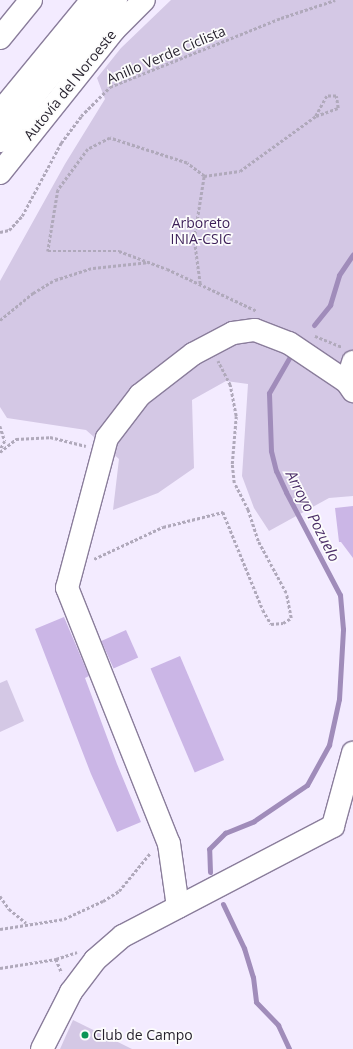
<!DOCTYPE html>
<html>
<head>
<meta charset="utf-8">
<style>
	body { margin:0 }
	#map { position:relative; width:353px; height:1049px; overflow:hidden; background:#f3ebff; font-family:"Open Sans",sans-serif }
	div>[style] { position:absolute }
	.green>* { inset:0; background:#d4c8e5 }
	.stream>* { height:5px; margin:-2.5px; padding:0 2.5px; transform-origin:2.5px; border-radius:2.5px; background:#a08cba }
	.building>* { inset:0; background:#cbb6e6; transform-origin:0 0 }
	.path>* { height:2.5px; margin-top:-1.25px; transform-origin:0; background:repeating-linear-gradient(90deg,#b0a9bb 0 3px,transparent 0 5px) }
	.roads { filter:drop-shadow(1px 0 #8a7d9b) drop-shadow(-1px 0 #8a7d9b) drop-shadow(0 1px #8a7d9b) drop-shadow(0 -1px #8a7d9b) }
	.minor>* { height:22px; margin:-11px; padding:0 11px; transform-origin:11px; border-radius:11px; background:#fff }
	.highway>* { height:22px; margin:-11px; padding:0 11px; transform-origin:11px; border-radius:11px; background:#fff }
	.dots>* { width:11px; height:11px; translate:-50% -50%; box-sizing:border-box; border:2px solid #fcfcfc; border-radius:50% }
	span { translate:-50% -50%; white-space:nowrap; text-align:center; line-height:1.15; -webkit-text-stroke:3.5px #fcfcfc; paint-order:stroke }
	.street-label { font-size:14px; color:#231e2a }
	.park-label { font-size:14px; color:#3c1f58 }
	.poi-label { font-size:14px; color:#231e2a }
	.left { translate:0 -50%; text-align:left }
	.water-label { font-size:15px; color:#4b2e68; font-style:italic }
</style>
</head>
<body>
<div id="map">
	<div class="green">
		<i style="clip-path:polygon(171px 0,353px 0,353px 496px,329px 498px,269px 531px,254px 508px,242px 476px,248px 384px,226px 381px,192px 400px,194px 468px,158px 493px,113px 510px,119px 459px,86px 430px,7px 418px,0 407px,0 281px,65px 164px,105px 99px,97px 78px,121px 48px)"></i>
		<i style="clip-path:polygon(7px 680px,24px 721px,0 732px,0 683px)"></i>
		<i style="clip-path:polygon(73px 1020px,132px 1049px,60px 1049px)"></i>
	</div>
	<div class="stream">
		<i style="left:314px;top:325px;width:26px;rotate:-51deg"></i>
		<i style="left:330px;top:305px;width:31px;rotate:-73deg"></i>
		<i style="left:339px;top:275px;width:25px;rotate:-56deg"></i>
		<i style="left:210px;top:872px;width:23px;rotate:-92deg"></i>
		<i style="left:209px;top:849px;width:23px;rotate:-45deg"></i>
		<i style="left:225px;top:833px;width:31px;rotate:-22deg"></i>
		<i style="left:254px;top:821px;width:64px;rotate:-34.2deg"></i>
		<i style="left:307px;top:785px;width:46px;rotate:-61.2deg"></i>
		<i style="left:329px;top:745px;width:47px;rotate:-77.7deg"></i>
		<i style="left:339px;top:699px;width:70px;rotate:-86.7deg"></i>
		<i style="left:343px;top:629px;width:34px;rotate:-95deg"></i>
		<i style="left:340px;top:595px;width:116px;rotate:-117.7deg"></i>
		<i style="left:286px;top:492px;width:23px;rotate:-115deg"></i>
		<i style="left:276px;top:471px;width:21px;rotate:-104deg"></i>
		<i style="left:271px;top:451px;width:58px;rotate:-92deg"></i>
		<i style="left:269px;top:393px;width:46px;rotate:-60.1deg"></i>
		<i style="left:223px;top:904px;width:49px;rotate:64.5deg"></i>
		<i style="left:244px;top:948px;width:30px;rotate:73deg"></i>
		<i style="left:253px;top:977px;width:25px;rotate:83deg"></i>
		<i style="left:256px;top:1002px;width:32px;rotate:46deg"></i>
		<i style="left:278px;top:1025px;width:26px;rotate:65deg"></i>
	</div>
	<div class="building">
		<i style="clip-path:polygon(353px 506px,353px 558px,341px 542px,339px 542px,335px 508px)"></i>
		<i style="clip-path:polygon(64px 617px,89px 676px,85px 678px,117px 764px,141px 822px,117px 832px,91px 774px,35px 629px)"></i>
		<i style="left:126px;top:630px;width:30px;height:27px;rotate:66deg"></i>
		<i style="left:180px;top:656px;width:113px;height:32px;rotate:67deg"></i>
	</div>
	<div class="path">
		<i style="left:204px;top:176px;width:36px;rotate:-8deg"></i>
		<i style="left:240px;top:171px;width:94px;rotate:-35.9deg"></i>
		<i style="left:316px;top:116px;width:23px;rotate:-20deg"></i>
		<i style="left:338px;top:108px;width:12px;rotate:-99deg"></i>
		<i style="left:336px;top:96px;width:9px;rotate:180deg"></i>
		<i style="left:327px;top:96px;width:23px;rotate:119deg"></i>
		<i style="left:0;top:232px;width:9px;rotate:-13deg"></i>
		<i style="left:9px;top:230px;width:19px;rotate:-47deg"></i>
		<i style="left:22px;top:216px;width:83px;rotate:-61.9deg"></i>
		<i style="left:61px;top:143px;width:34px;rotate:-53deg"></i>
		<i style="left:81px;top:116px;width:41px;rotate:-45deg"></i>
		<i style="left:110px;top:87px;width:184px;rotate:-22deg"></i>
		<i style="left:281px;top:18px;width:57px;rotate:-18.4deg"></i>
		<i style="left:200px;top:284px;width:45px;rotate:-97.6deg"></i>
		<i style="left:194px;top:239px;width:64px;rotate:-81deg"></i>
		<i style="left:204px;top:176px;width:21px;rotate:-143deg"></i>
		<i style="left:187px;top:163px;width:81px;rotate:-162deg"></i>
		<i style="left:110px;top:138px;width:25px;rotate:153deg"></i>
		<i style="left:88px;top:149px;width:51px;rotate:126.2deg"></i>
		<i style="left:58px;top:190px;width:62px;rotate:99.3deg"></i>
		<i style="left:48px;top:251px;width:71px"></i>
		<i style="left:119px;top:251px;width:51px;rotate:20.6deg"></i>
		<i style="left:167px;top:269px;width:99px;rotate:25deg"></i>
		<i style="left:0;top:320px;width:43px;rotate:-39.3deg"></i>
		<i style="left:33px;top:293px;width:26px;rotate:-31deg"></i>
		<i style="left:55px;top:280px;width:40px;rotate:-18deg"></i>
		<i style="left:93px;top:268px;width:57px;rotate:-6deg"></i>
		<i style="left:315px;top:336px;width:29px;rotate:22deg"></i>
		<i style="left:0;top:426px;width:16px;rotate:72deg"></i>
		<i style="left:5px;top:441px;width:10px;rotate:119deg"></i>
		<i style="left:0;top:452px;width:21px;rotate:-39deg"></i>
		<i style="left:16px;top:439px;width:34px;rotate:-3deg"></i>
		<i style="left:50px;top:437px;width:37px;rotate:14deg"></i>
		<i style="left:94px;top:559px;width:76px;rotate:-24.9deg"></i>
		<i style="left:163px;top:527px;width:62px;rotate:-14deg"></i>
		<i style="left:223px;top:512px;width:106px;rotate:67.8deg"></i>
		<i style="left:263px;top:610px;width:16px;rotate:60deg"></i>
		<i style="left:271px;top:624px;width:12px;rotate:-5deg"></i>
		<i style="left:283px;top:623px;width:9px;rotate:-32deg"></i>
		<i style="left:291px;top:618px;width:25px;rotate:-101deg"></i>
		<i style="left:286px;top:593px;width:59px;rotate:-118.3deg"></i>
		<i style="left:258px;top:541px;width:33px;rotate:-108deg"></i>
		<i style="left:248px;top:510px;width:30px;rotate:-117deg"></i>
		<i style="left:234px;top:483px;width:19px;rotate:-96deg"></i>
		<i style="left:232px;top:464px;width:48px;rotate:-85.2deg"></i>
		<i style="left:236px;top:416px;width:32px;rotate:-101deg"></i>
		<i style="left:230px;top:385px;width:27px;rotate:-117deg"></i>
		<i style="left:0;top:896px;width:16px;rotate:55deg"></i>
		<i style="left:9px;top:909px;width:22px;rotate:39deg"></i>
		<i style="left:0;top:929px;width:65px;rotate:-8.9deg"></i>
		<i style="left:64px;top:919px;width:43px;rotate:-24.8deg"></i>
		<i style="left:103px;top:901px;width:19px;rotate:-32deg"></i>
		<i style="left:119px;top:891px;width:50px;rotate:-50.6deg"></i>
		<i style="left:56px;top:959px;width:15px;rotate:67deg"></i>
		<i style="left:0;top:968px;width:57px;rotate:-9.1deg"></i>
		<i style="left:56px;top:959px;width:22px;rotate:-18deg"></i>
	</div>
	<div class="roads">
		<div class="minor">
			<i style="left:0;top:112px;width:145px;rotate:-50.6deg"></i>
			<i style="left:347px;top:382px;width:21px;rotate:-73deg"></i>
			<i style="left:178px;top:907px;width:64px;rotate:-98.1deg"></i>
			<i style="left:169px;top:844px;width:276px;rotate:-111.7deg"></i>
			<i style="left:67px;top:588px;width:155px;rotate:-75.1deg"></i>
			<i style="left:107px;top:438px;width:54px;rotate:-52.5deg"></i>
			<i style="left:140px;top:395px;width:67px;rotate:-37.7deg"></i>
			<i style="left:193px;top:354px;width:45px;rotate:-27.7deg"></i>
			<i style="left:233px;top:333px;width:22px;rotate:-8deg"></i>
			<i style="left:255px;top:330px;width:36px;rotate:21deg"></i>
			<i style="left:289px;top:343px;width:70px;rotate:33.9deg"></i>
			<i style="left:347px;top:382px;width:11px;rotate:56deg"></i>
			<i style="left:42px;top:1049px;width:64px;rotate:-63deg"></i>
			<i style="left:71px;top:992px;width:40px;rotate:-53deg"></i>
			<i style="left:95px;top:960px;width:37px;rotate:-41deg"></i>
			<i style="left:123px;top:936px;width:237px;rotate:-27.6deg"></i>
			<i style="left:333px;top:826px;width:76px;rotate:-74.7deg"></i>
		</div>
		<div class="highway">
			<i style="left:0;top:38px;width:49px;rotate:-50.8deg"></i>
			<i style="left:0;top:141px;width:73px;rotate:-52.8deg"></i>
			<i style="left:44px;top:83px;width:110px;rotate:-49.1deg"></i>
			<i style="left:0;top:173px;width:183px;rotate:-51.4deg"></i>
			<i style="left:114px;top:30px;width:42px;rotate:-45deg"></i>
		</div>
	</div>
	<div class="dots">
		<i style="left:85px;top:1035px;background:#0b9554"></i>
	</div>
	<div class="street-label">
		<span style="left:166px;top:55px;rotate:-23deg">Anillo Verde Ciclista</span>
		<span style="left:70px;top:85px;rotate:-51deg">Autovía del Noroeste</span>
	</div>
	<div class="park-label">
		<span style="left:201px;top:231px">Arboreto<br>INIA-CSIC</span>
	</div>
	<div class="poi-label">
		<span class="left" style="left:93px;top:1035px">Club de Campo</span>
	</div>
	<div class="water-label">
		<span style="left:313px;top:516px;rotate:63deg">Arroyo Pozuelo</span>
	</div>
</div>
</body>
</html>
